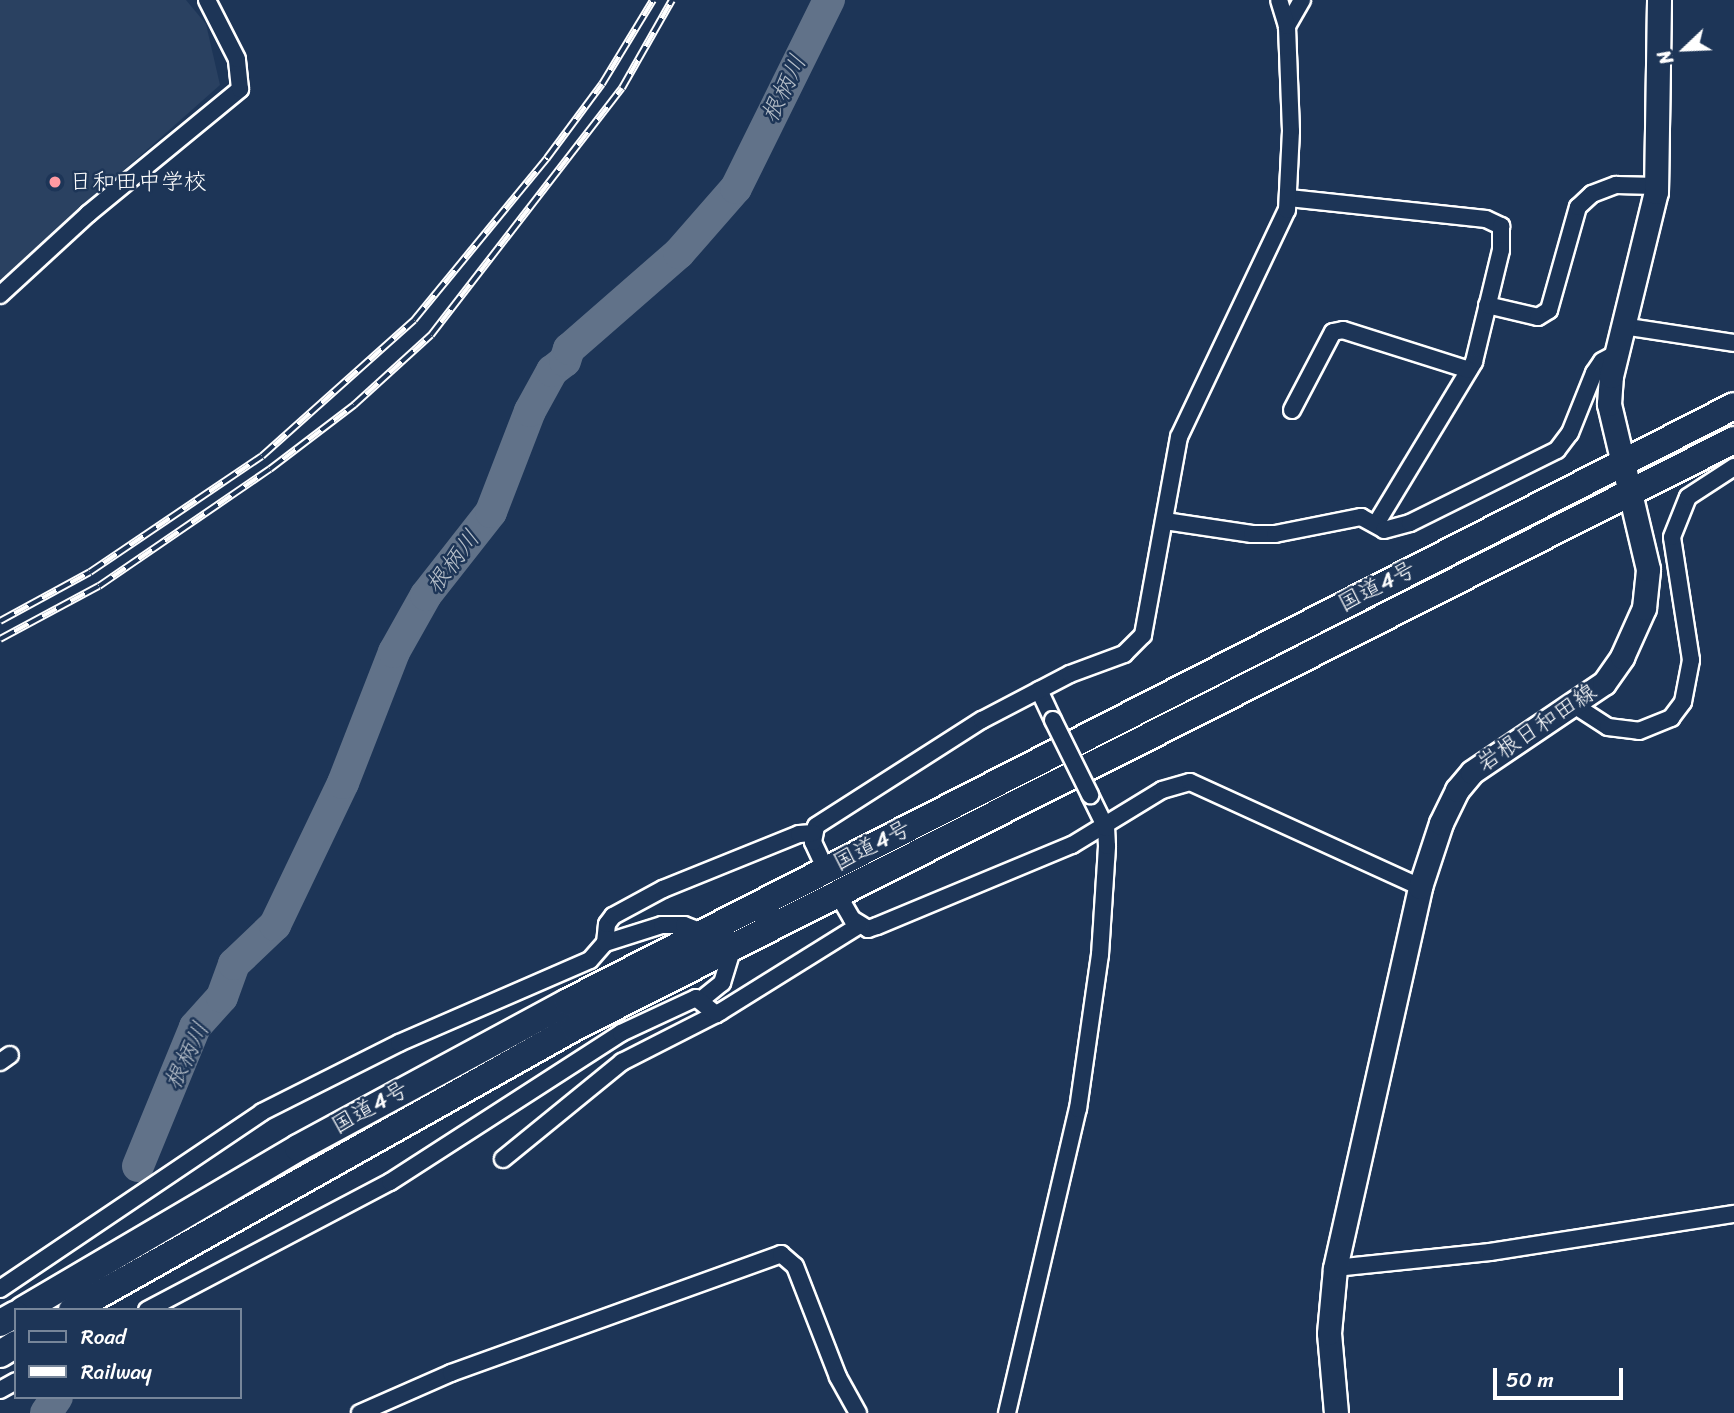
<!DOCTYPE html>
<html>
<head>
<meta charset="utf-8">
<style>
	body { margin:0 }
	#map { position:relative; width:1734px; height:1413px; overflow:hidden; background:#1d3557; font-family:Sriracha,"Klee One",sans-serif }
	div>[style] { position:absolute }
	.built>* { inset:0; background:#2a4161 }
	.river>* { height:32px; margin:-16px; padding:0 16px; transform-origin:16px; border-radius:16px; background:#617289 }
	.roads { filter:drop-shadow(2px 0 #fff) drop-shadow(-2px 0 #fff) drop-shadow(0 2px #fff) drop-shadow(0 -2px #fff) }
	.minor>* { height:16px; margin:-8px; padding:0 8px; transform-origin:8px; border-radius:8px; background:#1d3557 }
	.secondary>* { height:23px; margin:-11.5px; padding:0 11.5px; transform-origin:11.5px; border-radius:11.5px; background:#1d3557 }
	.trunk>* { height:26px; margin:-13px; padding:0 13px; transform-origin:13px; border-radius:13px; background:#1d3557 }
	.rail>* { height:8px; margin-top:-4px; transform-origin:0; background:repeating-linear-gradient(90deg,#1d3557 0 16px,#fff 0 32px); box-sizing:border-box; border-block:2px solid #fff }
	.bridges { filter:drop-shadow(2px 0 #fff) drop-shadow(-2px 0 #fff) drop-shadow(0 2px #fff) drop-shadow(0 -2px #fff) }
	.minor-bridge>* { height:16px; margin:-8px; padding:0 8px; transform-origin:8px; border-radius:8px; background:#1d3557 }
	.dots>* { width:19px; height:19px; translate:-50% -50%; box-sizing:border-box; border:4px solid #1d3557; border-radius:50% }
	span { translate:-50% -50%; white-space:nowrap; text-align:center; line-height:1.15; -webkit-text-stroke:5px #1d3557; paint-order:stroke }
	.poi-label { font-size:23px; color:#fff }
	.left { translate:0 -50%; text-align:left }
	.street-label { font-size:23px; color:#fff }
	.water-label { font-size:24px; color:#b8c0ca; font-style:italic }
	.legend { position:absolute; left:14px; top:1308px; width:228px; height:91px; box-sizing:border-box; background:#1d3557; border:2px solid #77869a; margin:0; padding:9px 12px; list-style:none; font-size:21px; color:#fff }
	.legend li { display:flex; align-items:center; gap:14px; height:35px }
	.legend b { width:35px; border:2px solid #77869a }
	.north { position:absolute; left:1650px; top:14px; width:70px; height:70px; -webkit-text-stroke:5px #1d3557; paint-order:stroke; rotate:247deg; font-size:19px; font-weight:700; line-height:28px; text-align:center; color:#fff }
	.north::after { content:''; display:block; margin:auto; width:24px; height:32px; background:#fff; clip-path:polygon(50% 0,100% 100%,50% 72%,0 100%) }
	.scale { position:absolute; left:1493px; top:1368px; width:130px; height:32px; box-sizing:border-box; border:4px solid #fff; border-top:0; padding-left:9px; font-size:21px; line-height:24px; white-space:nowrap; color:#fff; -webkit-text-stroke:5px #1d3557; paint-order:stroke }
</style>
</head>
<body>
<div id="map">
	<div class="built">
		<i style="clip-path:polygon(0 0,186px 0,206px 24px,220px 85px,0 280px)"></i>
	</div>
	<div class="river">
		<i style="left:138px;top:1166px;width:150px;rotate:-67.7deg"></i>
		<i style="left:195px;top:1027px;width:40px;rotate:-48deg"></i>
		<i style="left:222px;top:997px;width:35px;rotate:-70deg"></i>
		<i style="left:234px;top:964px;width:57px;rotate:-43.6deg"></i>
		<i style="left:275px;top:925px;width:157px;rotate:-64.4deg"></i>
		<i style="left:343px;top:783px;width:141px;rotate:-68.7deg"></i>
		<i style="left:394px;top:652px;width:65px;rotate:-60.7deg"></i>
		<i style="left:426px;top:595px;width:105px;rotate:-51.9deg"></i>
		<i style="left:491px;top:512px;width:108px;rotate:-68.9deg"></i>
		<i style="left:530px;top:411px;width:46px;rotate:-61.2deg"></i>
		<i style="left:552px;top:371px;width:16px;rotate:-38deg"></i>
		<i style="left:565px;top:361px;width:13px;rotate:-72deg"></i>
		<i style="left:569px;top:349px;width:146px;rotate:-41.1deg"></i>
		<i style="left:679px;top:253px;width:86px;rotate:-48.8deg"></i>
		<i style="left:736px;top:188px;width:210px;rotate:-63.7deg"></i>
		<i style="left:46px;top:1413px;width:19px;rotate:-55deg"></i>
	</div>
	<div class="roads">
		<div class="minor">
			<i style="left:1287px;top:26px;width:30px;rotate:-60deg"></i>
			<i style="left:1289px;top:198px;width:198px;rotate:6.1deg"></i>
			<i style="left:1486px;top:219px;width:17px;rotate:25deg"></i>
			<i style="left:1501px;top:226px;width:24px;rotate:90deg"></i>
			<i style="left:1501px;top:250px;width:115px;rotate:103.6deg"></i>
			<i style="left:1474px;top:362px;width:187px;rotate:121.2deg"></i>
			<i style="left:0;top:295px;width:120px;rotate:-42.6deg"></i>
			<i style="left:88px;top:214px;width:197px;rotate:-39.4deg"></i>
			<i style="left:240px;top:89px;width:30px;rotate:-96deg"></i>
			<i style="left:237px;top:59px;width:66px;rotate:-117deg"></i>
			<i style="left:1487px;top:305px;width:52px;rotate:13.2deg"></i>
			<i style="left:1538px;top:317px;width:13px;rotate:-32deg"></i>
			<i style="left:1549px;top:310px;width:107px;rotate:-74.3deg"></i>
			<i style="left:1578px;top:207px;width:19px;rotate:-43deg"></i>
			<i style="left:1592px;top:194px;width:26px;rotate:-21deg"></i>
			<i style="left:1616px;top:185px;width:40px;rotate:1.4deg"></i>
			<i style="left:1623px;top:326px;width:112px;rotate:8.7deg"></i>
			<i style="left:1292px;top:410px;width:88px;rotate:-62.3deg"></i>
			<i style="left:1333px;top:332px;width:10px;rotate:-11deg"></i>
			<i style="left:1343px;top:330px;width:132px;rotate:17.6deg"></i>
			<i style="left:1165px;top:521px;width:88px;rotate:8.5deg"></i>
			<i style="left:1252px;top:534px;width:23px"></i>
			<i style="left:1275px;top:534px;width:88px;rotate:-11.2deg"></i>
			<i style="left:1361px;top:517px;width:26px;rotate:29deg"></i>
			<i style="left:1384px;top:530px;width:27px;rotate:-15deg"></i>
			<i style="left:1410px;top:523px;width:164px;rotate:-26.4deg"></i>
			<i style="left:1557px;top:450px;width:21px;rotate:-53deg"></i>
			<i style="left:1570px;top:433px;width:65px;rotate:-68.2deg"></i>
			<i style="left:1594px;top:373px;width:14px;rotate:-56deg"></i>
			<i style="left:1602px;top:361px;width:17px;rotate:-28deg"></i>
			<i style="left:1039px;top:690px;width:33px;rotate:65deg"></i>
			<i style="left:1574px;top:705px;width:40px;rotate:32.9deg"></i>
			<i style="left:1608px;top:727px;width:31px;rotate:7deg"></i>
			<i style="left:1639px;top:731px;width:35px;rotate:-22deg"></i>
			<i style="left:1671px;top:718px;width:20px;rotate:-53deg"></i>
			<i style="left:1683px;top:702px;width:43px;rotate:-79.2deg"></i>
			<i style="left:1691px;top:660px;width:124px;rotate:-98.8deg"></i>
			<i style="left:1672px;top:537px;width:43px;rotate:-68.2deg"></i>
			<i style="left:1688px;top:497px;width:55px;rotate:-33.1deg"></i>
			<i style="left:826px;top:870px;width:31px;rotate:-115deg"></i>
			<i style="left:813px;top:842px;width:16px;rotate:-79deg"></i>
			<i style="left:816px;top:826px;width:197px;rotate:-32.6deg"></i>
			<i style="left:982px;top:720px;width:99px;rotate:-27.6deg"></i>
			<i style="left:1070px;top:674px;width:58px;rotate:-20.3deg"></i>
			<i style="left:1124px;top:654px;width:27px;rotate:-45deg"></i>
			<i style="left:1143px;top:635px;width:201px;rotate:-79.7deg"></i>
			<i style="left:1179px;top:437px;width:251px;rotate:-64.6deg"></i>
			<i style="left:1287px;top:210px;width:79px;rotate:-87.1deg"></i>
			<i style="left:1291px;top:131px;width:105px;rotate:-92.2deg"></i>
			<i style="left:1287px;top:26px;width:27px;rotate:-107deg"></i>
			<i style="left:837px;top:893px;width:30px;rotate:60deg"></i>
			<i style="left:852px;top:919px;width:19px;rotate:32deg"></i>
			<i style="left:868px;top:929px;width:9px;rotate:-18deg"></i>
			<i style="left:877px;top:926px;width:211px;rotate:-22.6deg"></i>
			<i style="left:1072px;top:845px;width:105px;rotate:-31.4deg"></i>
			<i style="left:1162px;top:790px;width:29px;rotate:-16deg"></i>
			<i style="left:1190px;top:782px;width:253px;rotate:24.5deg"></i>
			<i style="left:605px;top:943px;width:60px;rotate:-17.5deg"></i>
			<i style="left:662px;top:925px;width:22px"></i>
			<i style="left:684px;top:925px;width:19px;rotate:21deg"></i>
			<i style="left:702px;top:999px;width:26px;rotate:-39deg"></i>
			<i style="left:722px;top:983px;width:38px;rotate:-73deg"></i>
			<i style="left:0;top:1062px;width:12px;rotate:-35deg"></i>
			<i style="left:503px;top:1159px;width:154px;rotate:-39.2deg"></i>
			<i style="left:622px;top:1062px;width:110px;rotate:-27deg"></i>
			<i style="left:720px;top:1012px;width:165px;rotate:-31.9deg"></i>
			<i style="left:1335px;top:1268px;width:156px;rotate:-5.9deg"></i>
			<i style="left:1490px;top:1252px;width:247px;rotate:-8.9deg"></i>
			<i style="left:0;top:1289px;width:316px;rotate:-34deg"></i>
			<i style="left:262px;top:1112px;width:153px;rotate:-26.7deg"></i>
			<i style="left:399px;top:1043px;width:208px;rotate:-23.5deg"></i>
			<i style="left:590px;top:960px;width:23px;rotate:-49deg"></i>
			<i style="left:605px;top:943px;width:19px;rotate:-84deg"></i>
			<i style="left:607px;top:924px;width:10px;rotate:-53deg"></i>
			<i style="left:613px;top:916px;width:57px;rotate:-28.4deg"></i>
			<i style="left:663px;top:889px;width:147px;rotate:-22deg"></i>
			<i style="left:799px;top:834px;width:14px;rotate:-4deg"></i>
			<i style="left:147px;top:1310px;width:275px;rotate:-27.8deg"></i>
			<i style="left:390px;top:1182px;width:275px;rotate:-32.8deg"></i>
			<i style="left:621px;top:1033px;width:83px;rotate:-25deg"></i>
			<i style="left:696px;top:998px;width:26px;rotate:39deg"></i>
			<i style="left:0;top:1390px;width:18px;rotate:-29deg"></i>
			<i style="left:360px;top:1413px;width:99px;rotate:-23.7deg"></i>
			<i style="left:451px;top:1373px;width:351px;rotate:-19.8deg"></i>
			<i style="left:781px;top:1254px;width:18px;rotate:41deg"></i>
			<i style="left:795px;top:1266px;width:119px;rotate:68.8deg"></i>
			<i style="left:838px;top:1377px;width:41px;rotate:60.9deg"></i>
			<i style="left:1007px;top:1413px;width:312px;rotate:-76.9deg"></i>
			<i style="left:1078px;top:1109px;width:156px;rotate:-81.9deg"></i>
			<i style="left:1100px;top:955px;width:109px;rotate:-86.3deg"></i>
			<i style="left:1107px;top:846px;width:18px;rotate:-93deg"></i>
			<i style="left:1106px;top:828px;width:37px;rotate:-116deg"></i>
		</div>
		<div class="secondary">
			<i style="left:1336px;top:1413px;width:80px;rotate:-95deg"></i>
			<i style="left:1329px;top:1333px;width:65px;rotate:-84.7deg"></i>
			<i style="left:1335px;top:1268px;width:390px;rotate:-77.4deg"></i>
			<i style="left:1420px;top:887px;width:67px;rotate:-71.8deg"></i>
			<i style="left:1441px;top:823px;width:37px;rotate:-64deg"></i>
			<i style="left:1457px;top:790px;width:23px;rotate:-50deg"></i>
			<i style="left:1472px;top:772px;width:159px;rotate:-34deg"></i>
			<i style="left:1604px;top:683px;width:32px;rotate:-55deg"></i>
			<i style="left:1622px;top:657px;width:54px;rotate:-65.8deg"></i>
			<i style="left:1644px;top:608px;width:39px;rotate:-84deg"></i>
			<i style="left:1648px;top:569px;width:170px;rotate:-103.3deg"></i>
			<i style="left:1609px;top:404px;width:28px;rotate:-86deg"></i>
			<i style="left:1611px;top:376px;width:189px;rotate:-76.3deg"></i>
			<i style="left:1656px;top:192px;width:192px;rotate:-89.1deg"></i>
		</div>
		<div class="trunk">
			<i style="left:23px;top:1310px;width:319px;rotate:-30.5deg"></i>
			<i style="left:298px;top:1148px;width:307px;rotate:-28.4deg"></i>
			<i style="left:568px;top:1002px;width:1309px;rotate:-27.07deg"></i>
			<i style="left:72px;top:1310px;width:577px;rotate:-29.36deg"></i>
			<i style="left:575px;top:1027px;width:1299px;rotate:-26.86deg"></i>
			<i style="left:0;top:1323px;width:18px;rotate:-29deg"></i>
			<i style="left:0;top:1354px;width:19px;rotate:-32deg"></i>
		</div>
	</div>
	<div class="rail">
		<i style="left:0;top:621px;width:102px;rotate:-28.6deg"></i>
		<i style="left:90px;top:572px;width:207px;rotate:-34deg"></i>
		<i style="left:262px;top:456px;width:204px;rotate:-41.8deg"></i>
		<i style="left:414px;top:320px;width:210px;rotate:-50.6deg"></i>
		<i style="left:547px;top:158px;width:92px;rotate:-53.4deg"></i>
		<i style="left:602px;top:84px;width:98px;rotate:-58.7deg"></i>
		<i style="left:0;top:639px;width:112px;rotate:-28.2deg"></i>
		<i style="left:99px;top:586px;width:207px;rotate:-34.4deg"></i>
		<i style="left:270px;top:469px;width:106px;rotate:-37.3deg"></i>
		<i style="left:354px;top:405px;width:104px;rotate:-42.3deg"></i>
		<i style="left:431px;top:335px;width:312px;rotate:-52.3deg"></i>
		<i style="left:622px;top:88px;width:101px;rotate:-60.4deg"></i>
	</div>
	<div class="bridges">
		<div class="minor-bridge">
			<i style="left:1053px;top:720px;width:84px;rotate:63.7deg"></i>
		</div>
	</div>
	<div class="dots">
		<i style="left:55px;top:182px;background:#ff9aa2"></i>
	</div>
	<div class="poi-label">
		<span class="left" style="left:69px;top:182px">日和田中学校</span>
	</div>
	<div class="street-label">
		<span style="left:1377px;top:587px;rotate:-27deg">国道4号</span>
		<span style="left:1537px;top:728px;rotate:-34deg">岩根日和田線</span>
		<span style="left:872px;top:846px;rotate:-27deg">国道4号</span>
		<span style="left:370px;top:1108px;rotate:-29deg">国道4号</span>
	</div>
	<div class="water-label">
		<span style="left:784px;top:89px;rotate:-64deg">根柄川</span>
		<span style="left:453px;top:562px;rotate:-53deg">根柄川</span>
		<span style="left:187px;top:1056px;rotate:-64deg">根柄川</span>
	</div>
	<ul class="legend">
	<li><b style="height:9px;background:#1d3557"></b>Road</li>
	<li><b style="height:9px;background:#fff"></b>Railway</li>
	</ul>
	<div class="north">N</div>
	<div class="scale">50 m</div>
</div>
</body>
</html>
